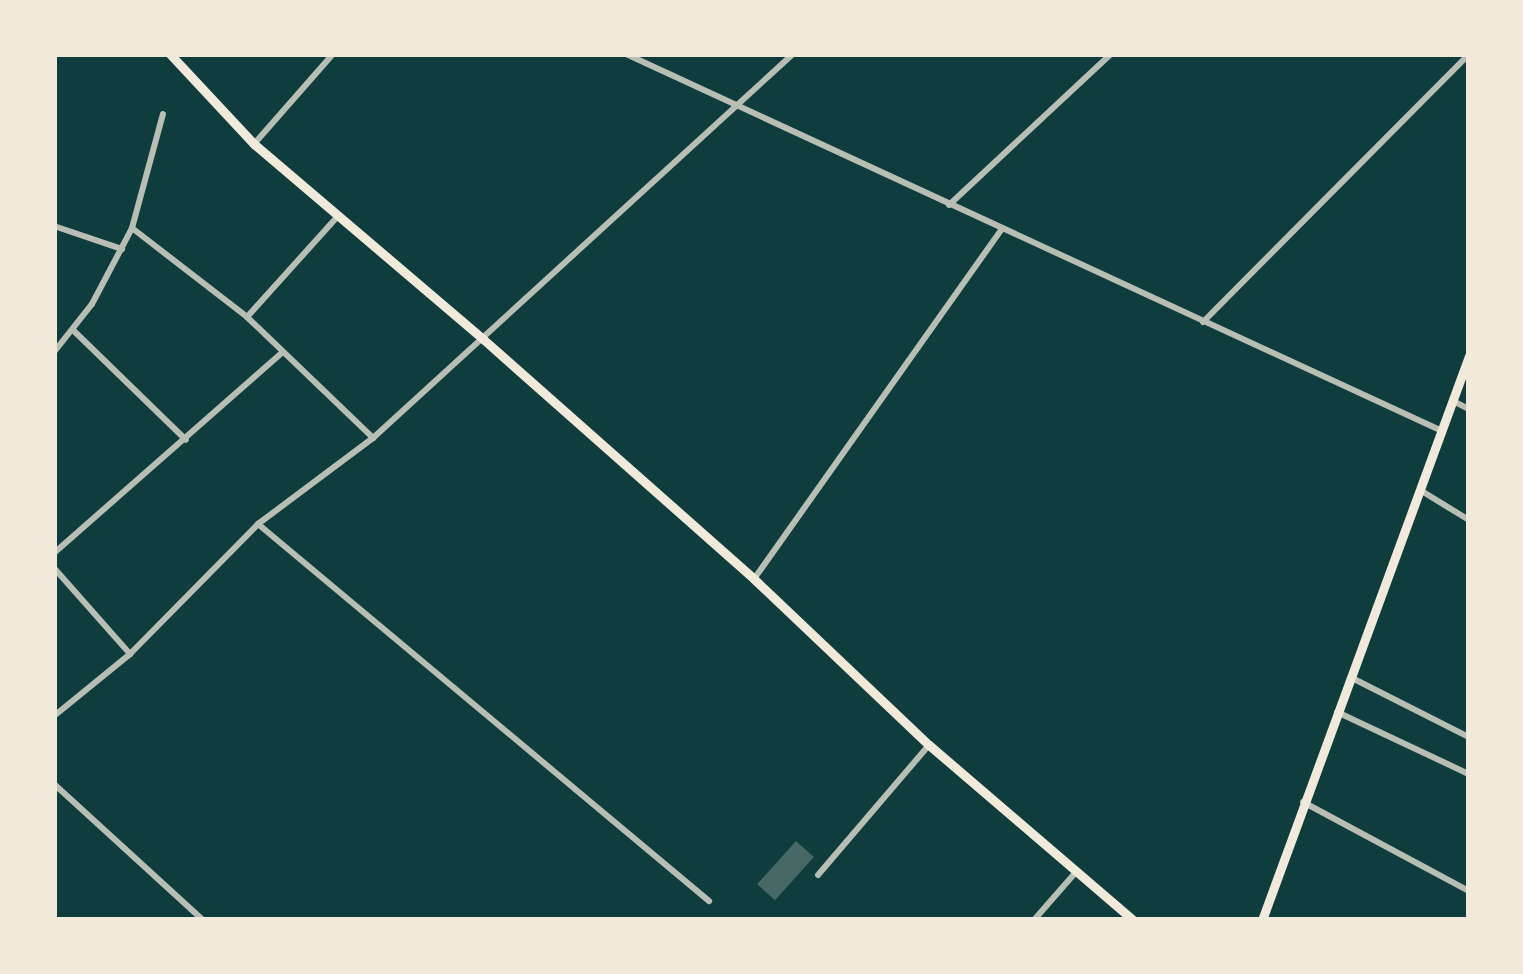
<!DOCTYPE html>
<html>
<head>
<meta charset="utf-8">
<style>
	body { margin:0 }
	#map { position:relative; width:1523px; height:974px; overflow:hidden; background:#0f3d3e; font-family:Mulish,sans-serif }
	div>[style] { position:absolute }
	.building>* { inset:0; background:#486865; transform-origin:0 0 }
	.minor>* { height:6px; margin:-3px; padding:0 3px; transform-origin:3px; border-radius:3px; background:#b8beb3 }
	.secondary>* { height:9px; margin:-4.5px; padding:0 4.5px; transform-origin:4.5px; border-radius:4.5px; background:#f1e9da }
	span { translate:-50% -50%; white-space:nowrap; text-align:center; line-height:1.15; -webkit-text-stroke:9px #f1e9da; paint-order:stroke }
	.frame { position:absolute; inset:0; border:57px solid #f1e9da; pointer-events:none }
</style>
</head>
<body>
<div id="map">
	<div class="building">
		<i style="left:796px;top:841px;width:24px;height:58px;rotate:42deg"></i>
	</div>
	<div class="minor">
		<i style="left:626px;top:54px;width:899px;rotate:24.8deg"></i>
		<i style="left:254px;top:144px;width:120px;rotate:-48.7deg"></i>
		<i style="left:949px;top:205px;width:221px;rotate:-43deg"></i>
		<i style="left:54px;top:226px;width:72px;rotate:18.7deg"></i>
		<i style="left:132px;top:228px;width:145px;rotate:37.7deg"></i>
		<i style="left:247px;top:317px;width:175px;rotate:43.8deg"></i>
		<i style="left:247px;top:317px;width:136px;rotate:-48deg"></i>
		<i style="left:1203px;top:322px;width:378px;rotate:-45.2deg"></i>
		<i style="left:74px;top:331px;width:156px;rotate:44.2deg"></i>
		<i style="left:54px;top:352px;width:61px;rotate:-51.6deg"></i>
		<i style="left:92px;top:304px;width:86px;rotate:-62.2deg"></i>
		<i style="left:132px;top:228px;width:118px;rotate:-74.8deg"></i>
		<i style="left:1453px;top:401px;width:18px;rotate:27deg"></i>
		<i style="left:1420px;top:490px;width:57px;rotate:31.5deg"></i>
		<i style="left:258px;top:524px;width:588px;rotate:39.89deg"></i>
		<i style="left:54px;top:553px;width:303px;rotate:-41.3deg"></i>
		<i style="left:54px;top:568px;width:115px;rotate:48.5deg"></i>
		<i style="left:754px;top:579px;width:429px;rotate:-54.7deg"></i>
		<i style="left:1352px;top:678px;width:131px;rotate:26.8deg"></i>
		<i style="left:1337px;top:712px;width:146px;rotate:25.2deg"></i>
		<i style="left:54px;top:716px;width:98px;rotate:-39.2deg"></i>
		<i style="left:130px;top:654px;width:182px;rotate:-45.4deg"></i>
		<i style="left:258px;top:524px;width:144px;rotate:-36.8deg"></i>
		<i style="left:373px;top:438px;width:569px;rotate:-42.44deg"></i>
		<i style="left:54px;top:784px;width:202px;rotate:42.4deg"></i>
		<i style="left:1303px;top:802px;width:188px;rotate:28.2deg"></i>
		<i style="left:818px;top:875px;width:171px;rotate:-49.5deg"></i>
		<i style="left:1034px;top:920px;width:64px;rotate:-48.8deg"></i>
	</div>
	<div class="secondary">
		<i style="left:170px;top:54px;width:123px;rotate:47deg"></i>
		<i style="left:254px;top:144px;width:301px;rotate:40.4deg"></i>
		<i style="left:483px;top:339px;width:362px;rotate:41.5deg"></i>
		<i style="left:754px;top:579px;width:241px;rotate:43.5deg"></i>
		<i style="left:929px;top:745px;width:269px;rotate:40.6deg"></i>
		<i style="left:1262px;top:920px;width:601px;rotate:-69.85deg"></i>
	</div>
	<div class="frame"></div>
</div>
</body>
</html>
